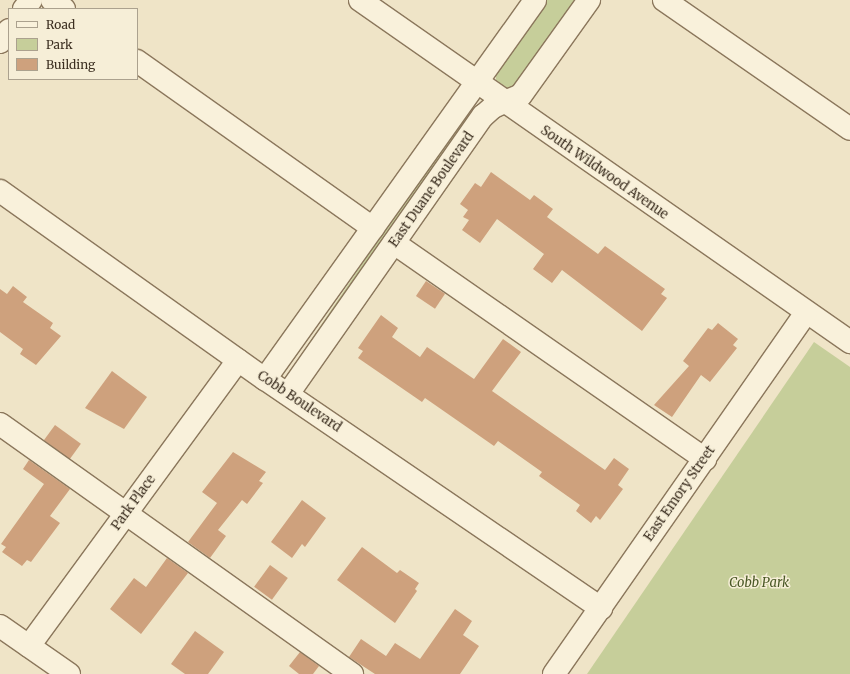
<!DOCTYPE html>
<html>
<head>
<meta charset="utf-8">
<style>
	body { margin:0 }
	#map { position:relative; width:850px; height:674px; overflow:hidden; background:#efe4c7; font-family:Merriweather,serif }
	div>[style] { position:absolute }
	.green>* { inset:0; background:#c6ce9a; transform-origin:0 0 }
	.building>* { inset:0; background:#cea17d; transform-origin:0 0 }
	.roads { filter:drop-shadow(1px 0 #8b775c) drop-shadow(-1px 0 #8b775c) drop-shadow(0 1px #8b775c) drop-shadow(0 -1px #8b775c) }
	.minor>* { height:22px; margin:-11px; padding:0 11px; transform-origin:11px; border-radius:11px; background:#f9f1db }
	span { translate:-50% -50%; white-space:nowrap; text-align:center; line-height:1.15; -webkit-text-stroke:3px #f6eed7; paint-order:stroke }
	.street-label { font-size:13px; color:#3b2e20 }
	.park-label { font-size:13px; color:#4a5826; font-style:italic }
	.legend { position:absolute; left:8px; top:8px; width:130px; height:72px; box-sizing:border-box; background:#f6eed7; border:1px solid #aba18e; margin:0; padding:5px 7px; list-style:none; font-size:12px; color:#3b2e20 }
	.legend li { display:flex; align-items:center; gap:8px; height:20px }
	.legend b { width:20px; border:1px solid #aba18e }
</style>
</head>
<body>
<div id="map">
	<div class="green">
		<i style="clip-path:polygon(547px 0,579px 0,517px 88px,509px 89px,496px 80px,496px 72px)"></i>
		<i style="left:464px;top:113px;width:11px;height:290px;rotate:34deg"></i>
		<i style="clip-path:polygon(814px 342px,850px 367px,850px 674px,587px 674px)"></i>
	</div>
	<div class="building">
		<i style="clip-path:polygon(491px 172px,530px 200px,534px 195px,553px 209px,547px 217px,598px 254px,605px 246px,665px 289px,661px 294px,667px 298px,642px 331px,562px 270px,552px 283px,533px 269px,544px 254px,497px 219px,480px 243px,462px 230px,469px 220px,463px 217px,468px 210px,460px 204px,475px 183px,481px 187px)"></i>
		<i style="left:426px;top:281px;width:23px;height:18px;rotate:34deg"></i>
		<i style="clip-path:polygon(13px 286px,27px 297px,23px 302px,53px 323px,50px 328px,61px 336px,36px 365px,20px 354px,23px 349px,0 332px,0 289px,7px 294px)"></i>
		<i style="clip-path:polygon(381px 315px,398px 328px,392px 337px,420px 357px,427px 347px,474px 379px,503px 339px,521px 352px,492px 391px,605px 470px,614px 458px,629px 469px,618px 485px,623px 489px,600px 520px,596px 516px,591px 523px,576px 511px,580px 505px,539px 476px,542px 472px,498px 441px,494px 446px,425px 398px,422px 402px,358px 358px,363px 351px,358px 348px)"></i>
		<i style="clip-path:polygon(718px 323px,738px 339px,733px 345px,737px 348px,710px 382px,701px 375px,672px 417px,654px 405px,689px 366px,683px 361px,708px 328px,712px 330px)"></i>
		<i style="clip-path:polygon(112px 371px,147px 397px,124px 429px,85px 408px)"></i>
		<i style="left:55px;top:425px;width:32px;height:19px;rotate:36deg"></i>
		<i style="clip-path:polygon(233px 452px,266px 472px,259px 481px,263px 483px,247px 504px,242px 500px,218px 530px,226px 536px,210px 558px,188px 542px,217px 503px,202px 492px)"></i>
		<i style="clip-path:polygon(29px 460px,70px 489px,50px 516px,60px 523px,31px 562px,27px 560px,22px 566px,2px 552px,6px 547px,1px 544px,44px 484px,23px 469px)"></i>
		<i style="clip-path:polygon(302px 500px,326px 518px,305px 547px,302px 544px,292px 558px,271px 542px)"></i>
		<i style="clip-path:polygon(362px 547px,397px 573px,400px 570px,419px 583px,415px 589px,417px 591px,395px 623px,337px 580px)"></i>
		<i style="clip-path:polygon(167px 558px,188px 573px,141px 634px,110px 609px,134px 578px,146px 587px)"></i>
		<i style="left:270px;top:565px;width:22px;height:27px;rotate:36deg"></i>
		<i style="clip-path:polygon(455px 609px,472px 621px,463px 635px,479px 646px,460px 674px,375px 674px,349px 657px,361px 639px,386px 656px,395px 643px,420px 659px)"></i>
		<i style="clip-path:polygon(195px 631px,224px 652px,208px 674px,185px 674px,171px 664px)"></i>
		<i style="clip-path:polygon(300px 652px,319px 666px,313px 674px,299px 674px,289px 666px)"></i>
	</div>
	<div class="roads">
		<div class="minor">
			<i style="left:52px;top:0;width:15px;rotate:37deg"></i>
			<i style="left:360px;top:0;width:598px;rotate:34.91deg"></i>
			<i style="left:664px;top:0;width:226px;rotate:34.7deg"></i>
			<i style="left:24px;top:9px;width:11px;rotate:-52deg"></i>
			<i style="left:0;top:42px;width:15px;rotate:-53deg"></i>
			<i style="left:137px;top:61px;width:289px;rotate:35.3deg"></i>
			<i style="left:0;top:191px;width:325px;rotate:35.4deg"></i>
			<i style="left:265px;top:379px;width:407px;rotate:34.3deg"></i>
			<i style="left:394px;top:243px;width:379px;rotate:34.8deg"></i>
			<i style="left:265px;top:379px;width:465px;rotate:-54.5deg"></i>
			<i style="left:288px;top:394px;width:340px;rotate:-55deg"></i>
			<i style="left:483px;top:116px;width:13px;rotate:-42deg"></i>
			<i style="left:493px;top:107px;width:30px;rotate:-23deg"></i>
			<i style="left:521px;top:95px;width:117px;rotate:-54.4deg"></i>
			<i style="left:0;top:424px;width:432px;rotate:35.4deg"></i>
			<i style="left:0;top:626px;width:84px;rotate:34.8deg"></i>
			<i style="left:29px;top:646px;width:354px;rotate:-53.8deg"></i>
			<i style="left:554px;top:674px;width:440px;rotate:-55.1deg"></i>
		</div>
	</div>
	<div class="street-label">
		<span style="left:604px;top:173px;rotate:35deg">South Wildwood Avenue</span>
		<span style="left:432px;top:190px;rotate:-55deg">East Duane Boulevard</span>
		<span style="left:299px;top:402px;rotate:34deg">Cobb Boulevard</span>
		<span style="left:680px;top:494px;rotate:-55deg">East Emory Street</span>
		<span style="left:134px;top:503px;rotate:-54deg">Park Place</span>
	</div>
	<div class="park-label">
		<span style="left:759px;top:583px">Cobb Park</span>
	</div>
	<ul class="legend">
	<li><b style="height:5px;background:#f9f1db"></b>Road</li>
	<li><b style="height:11px;background:#c6ce9a"></b>Park</li>
	<li><b style="height:11px;background:#cea17d"></b>Building</li>
	</ul>
</div>
</body>
</html>
